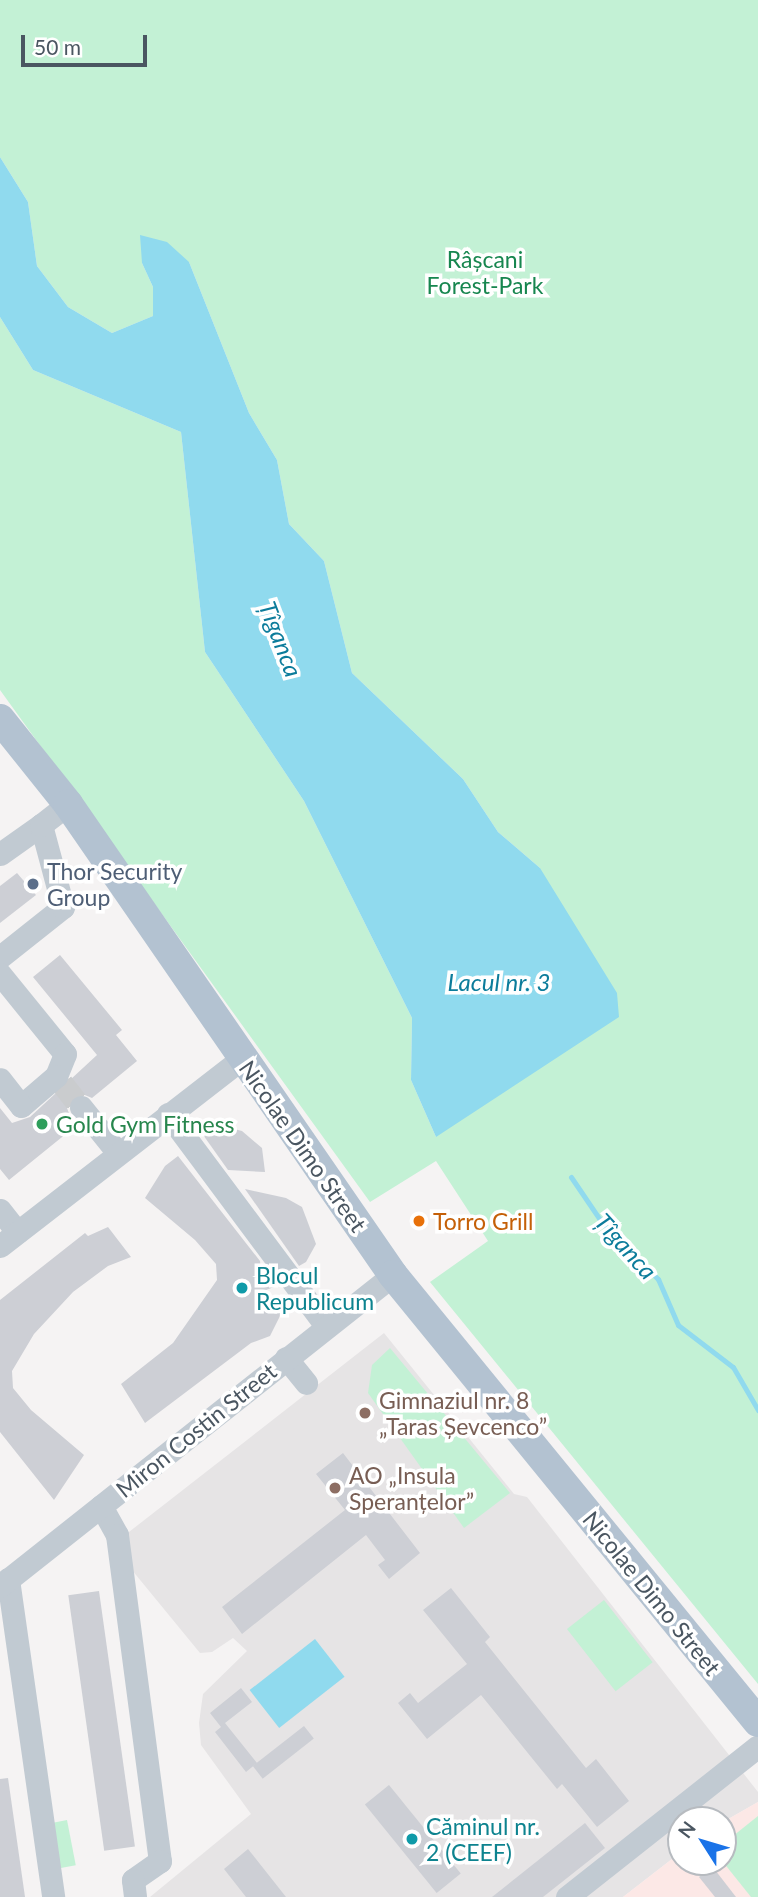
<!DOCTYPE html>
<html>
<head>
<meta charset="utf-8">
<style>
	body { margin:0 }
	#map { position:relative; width:758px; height:1897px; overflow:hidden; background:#f5f3f3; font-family:Lato,sans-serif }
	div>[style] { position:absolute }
	.education>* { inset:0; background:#e6e4e5 }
	.medical>* { inset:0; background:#fce8e6 }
	.green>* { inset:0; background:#c3f1d5; transform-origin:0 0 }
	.water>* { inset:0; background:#90daee; transform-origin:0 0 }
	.stream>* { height:5px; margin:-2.5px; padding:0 2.5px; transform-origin:2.5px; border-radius:2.5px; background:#90daee }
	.building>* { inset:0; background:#cdcfd5; transform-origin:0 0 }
	.minor-tunnel>* { height:23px; margin-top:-11.5px; transform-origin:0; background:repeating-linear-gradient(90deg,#caccce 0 23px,transparent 0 34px) }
	.minor>* { height:23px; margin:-11.5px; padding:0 11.5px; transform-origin:11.5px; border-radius:11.5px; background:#c1cad2 }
	.major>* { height:30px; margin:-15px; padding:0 15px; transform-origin:15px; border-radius:15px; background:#b3c2d1 }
	.dots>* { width:19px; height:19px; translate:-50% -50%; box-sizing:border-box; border:4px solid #fff; border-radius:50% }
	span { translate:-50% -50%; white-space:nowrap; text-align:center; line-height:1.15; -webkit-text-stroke:7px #fff; paint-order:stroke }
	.park-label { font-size:23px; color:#17864f }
	.service-label { font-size:23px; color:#4e5e75 }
	.left { translate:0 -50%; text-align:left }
	.leisure-label { font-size:23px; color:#27864d }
	.street-label { font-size:23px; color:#4a5661 }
	.food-label { font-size:23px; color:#c56008 }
	.culture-label { font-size:23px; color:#0d838f }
	.education-label { font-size:23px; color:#785e54 }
	.water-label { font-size:24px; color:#0c7c9b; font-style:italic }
	.north { position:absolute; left:667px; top:1806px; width:70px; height:70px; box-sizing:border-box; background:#fff; border:2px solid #b7bbc0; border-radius:50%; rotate:307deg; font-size:19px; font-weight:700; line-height:28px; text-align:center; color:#4a5661 }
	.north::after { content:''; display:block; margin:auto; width:24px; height:32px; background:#1a73e8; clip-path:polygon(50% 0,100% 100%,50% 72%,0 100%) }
	.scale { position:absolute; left:21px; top:35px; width:126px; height:32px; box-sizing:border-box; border:4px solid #4a5661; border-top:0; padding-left:9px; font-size:21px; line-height:24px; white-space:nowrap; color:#4a5661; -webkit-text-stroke:5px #fff; paint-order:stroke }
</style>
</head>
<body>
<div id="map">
	<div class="education">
		<i style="clip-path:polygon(384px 1333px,514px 1494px,527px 1497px,758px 1792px,758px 1802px,723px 1822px,681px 1820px,681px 1852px,623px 1897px,150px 1897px,251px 1814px,201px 1745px,199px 1723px,203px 1694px,247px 1651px,233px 1638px,212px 1652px,200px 1653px,127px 1564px,120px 1539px)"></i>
	</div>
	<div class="medical">
		<i style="clip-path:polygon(758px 1802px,758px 1897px,623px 1897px,681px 1852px,681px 1862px,723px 1862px,723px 1822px)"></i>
	</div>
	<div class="green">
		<i style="clip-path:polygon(0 0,758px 0,758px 1684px,430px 1282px,488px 1241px,436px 1161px,370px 1202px,0 690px,0 317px,33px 370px,181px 432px,205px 652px,304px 801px,412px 1018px,411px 1080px,436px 1137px,540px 868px,498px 832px,463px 779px,352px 673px,324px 561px,289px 524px,277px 460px,249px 413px,189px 262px,142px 263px,153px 287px,153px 316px,112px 333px,68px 307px,37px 266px,28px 202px,0 157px)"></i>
		<i style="clip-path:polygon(390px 1348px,510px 1493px,464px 1528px,368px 1393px,372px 1365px)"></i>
		<i style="left:604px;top:1600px;width:79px;height:47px;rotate:52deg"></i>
		<i style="clip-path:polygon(758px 1816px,758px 1897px,751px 1897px,723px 1862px,723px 1844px)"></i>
		<i style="left:67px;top:1820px;width:46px;height:18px;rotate:79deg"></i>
	</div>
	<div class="water">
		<i style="clip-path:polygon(0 157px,28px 202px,37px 266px,68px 307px,112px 333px,153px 316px,153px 287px,142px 263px,140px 235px,167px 242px,189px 262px,249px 413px,277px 460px,289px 524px,324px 561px,352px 673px,463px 779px,498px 832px,540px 868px,617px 993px,619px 1017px,436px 1137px,411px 1080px,412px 1018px,304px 801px,205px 652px,181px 432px,33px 370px,0 317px)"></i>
		<i style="left:315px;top:1639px;width:48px;height:83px;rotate:52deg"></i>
	</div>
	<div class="stream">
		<i style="left:571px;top:1177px;width:57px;rotate:55.8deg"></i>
		<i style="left:603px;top:1224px;width:78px;rotate:45deg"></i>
		<i style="left:658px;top:1279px;width:50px;rotate:66.5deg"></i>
		<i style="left:678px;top:1325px;width:69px;rotate:37.4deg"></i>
		<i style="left:733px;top:1367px;width:50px;rotate:59.8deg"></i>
	</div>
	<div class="building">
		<i style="clip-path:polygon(17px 873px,36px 895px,0 923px,0 886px)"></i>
		<i style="clip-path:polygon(60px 955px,122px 1030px,116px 1035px,137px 1061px,92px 1098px,80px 1093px,72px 1097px,67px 1108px,70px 1116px,60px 1124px,67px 1133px,9px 1180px,0 1169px,0 1108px,12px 1123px,30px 1117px,97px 1055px,33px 977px)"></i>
		<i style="clip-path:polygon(218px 1125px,242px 1131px,262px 1148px,265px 1172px,228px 1170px,201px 1132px)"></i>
		<i style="clip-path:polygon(178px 1156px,260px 1261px,261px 1271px,274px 1287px,266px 1290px,282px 1312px,270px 1336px,251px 1343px,145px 1423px,121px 1384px,173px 1343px,217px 1280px,216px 1264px,195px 1240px,145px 1198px,165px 1166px)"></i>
		<i style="clip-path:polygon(245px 1189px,286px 1198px,302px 1207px,316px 1244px,306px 1262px,299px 1266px)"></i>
		<i style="clip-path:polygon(108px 1227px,131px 1257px,108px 1266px,73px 1292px,34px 1334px,12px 1371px,13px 1388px,31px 1410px,84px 1455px,54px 1500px,0 1432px,0 1300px,85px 1233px,88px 1236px)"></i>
		<i style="clip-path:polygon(343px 1453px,420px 1553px,389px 1579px,378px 1565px,385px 1560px,366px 1535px,242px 1634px,222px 1607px,345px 1510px,316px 1474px)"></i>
		<i style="clip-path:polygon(451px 1588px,490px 1637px,485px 1642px,586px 1768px,596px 1759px,629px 1801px,597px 1827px,562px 1784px,557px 1789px,481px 1695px,427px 1739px,398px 1703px,410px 1693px,418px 1703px,467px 1664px,423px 1610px)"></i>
		<i style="left:99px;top:1591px;width:258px;height:31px;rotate:82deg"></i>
		<i style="clip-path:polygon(241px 1688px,252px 1702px,225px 1723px,257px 1763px,246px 1772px,215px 1732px,221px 1727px,210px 1713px)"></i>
		<i style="left:304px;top:1726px;width:16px;height:65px;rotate:52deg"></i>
		<i style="clip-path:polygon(8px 1778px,25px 1897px,0 1897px,0 1779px)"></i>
		<i style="left:389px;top:1785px;width:114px;height:31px;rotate:51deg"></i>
		<i style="clip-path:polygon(585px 1823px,605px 1848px,543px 1897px,492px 1897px)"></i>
		<i style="clip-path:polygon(248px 1849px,286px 1897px,246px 1897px,224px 1869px)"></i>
		<i style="clip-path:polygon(712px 1866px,736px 1897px,715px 1897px,699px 1877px)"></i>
	</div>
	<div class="minor-tunnel">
		<i style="left:62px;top:1083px;width:31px;rotate:52deg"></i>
	</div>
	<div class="minor">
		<i style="left:0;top:854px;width:50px;rotate:-35.3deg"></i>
		<i style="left:0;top:957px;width:80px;rotate:-38.4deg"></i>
		<i style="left:63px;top:907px;width:85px;rotate:-105deg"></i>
		<i style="left:41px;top:825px;width:34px;rotate:-38deg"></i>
		<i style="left:0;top:974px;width:103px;rotate:50.9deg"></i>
		<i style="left:65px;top:1054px;width:24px;rotate:112deg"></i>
		<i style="left:56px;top:1076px;width:46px;rotate:139.4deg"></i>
		<i style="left:21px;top:1106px;width:34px;rotate:-128deg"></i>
		<i style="left:81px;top:1107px;width:59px;rotate:51.2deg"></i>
		<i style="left:168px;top:1114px;width:264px;rotate:53.3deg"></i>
		<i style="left:0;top:1210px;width:28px;rotate:52deg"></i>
		<i style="left:0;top:1246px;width:305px;rotate:-37.8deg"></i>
		<i style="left:286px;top:1358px;width:32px;rotate:51deg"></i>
		<i style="left:101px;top:1506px;width:33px;rotate:61deg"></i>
		<i style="left:117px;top:1535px;width:329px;rotate:82.5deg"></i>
		<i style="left:160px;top:1861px;width:33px;rotate:145deg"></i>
		<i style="left:133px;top:1880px;width:17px;rotate:83deg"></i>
		<i style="left:8px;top:1579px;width:321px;rotate:81.9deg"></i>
		<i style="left:0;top:1586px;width:501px;rotate:-38.36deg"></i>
		<i style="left:567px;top:1897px;width:243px;rotate:-38.3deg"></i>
	</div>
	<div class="major">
		<i style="left:0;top:719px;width:109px;rotate:51.3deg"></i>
		<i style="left:68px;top:804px;width:572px;rotate:55.39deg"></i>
		<i style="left:393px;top:1275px;width:577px;rotate:50.77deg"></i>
	</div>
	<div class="dots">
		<i style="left:33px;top:884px;background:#5c6f8a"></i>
		<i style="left:42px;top:1124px;background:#2e9e5b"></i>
		<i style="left:419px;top:1221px;background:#e8710a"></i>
		<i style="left:242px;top:1288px;background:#0f9aa8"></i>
		<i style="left:365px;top:1413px;background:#8d6e63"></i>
		<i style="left:335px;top:1488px;background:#8d6e63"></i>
		<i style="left:412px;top:1839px;background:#0f9aa8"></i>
	</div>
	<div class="park-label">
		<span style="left:485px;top:272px">Râșcani<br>Forest-Park</span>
	</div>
	<div class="service-label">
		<span class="left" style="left:47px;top:884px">Thor Security<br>Group</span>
	</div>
	<div class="leisure-label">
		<span class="left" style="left:56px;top:1124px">Gold Gym Fitness</span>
	</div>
	<div class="street-label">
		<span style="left:303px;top:1146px;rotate:55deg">Nicolae Dimo Street</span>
		<span style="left:196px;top:1430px;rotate:-39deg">Miron Costin Street</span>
		<span style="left:652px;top:1593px;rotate:51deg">Nicolae Dimo Street</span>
	</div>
	<div class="food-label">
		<span class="left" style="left:433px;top:1221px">Torro Grill</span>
	</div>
	<div class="culture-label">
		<span class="left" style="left:256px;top:1288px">Blocul<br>Republicum</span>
		<span class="left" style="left:426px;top:1839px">Căminul nr.<br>2 (CEEF)</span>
	</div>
	<div class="education-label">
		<span class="left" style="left:379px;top:1413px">Gimnaziul nr. 8<br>„Taras Șevcenco”</span>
		<span class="left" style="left:349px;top:1488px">AO „Insula<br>Speranțelor”</span>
	</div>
	<div class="water-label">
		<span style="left:281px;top:639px;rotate:69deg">Țîganca</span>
		<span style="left:499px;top:982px">Lacul nr. 3</span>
		<span style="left:626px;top:1246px;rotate:48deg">Țîganca</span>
	</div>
	<div class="north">N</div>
	<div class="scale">50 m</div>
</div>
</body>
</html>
